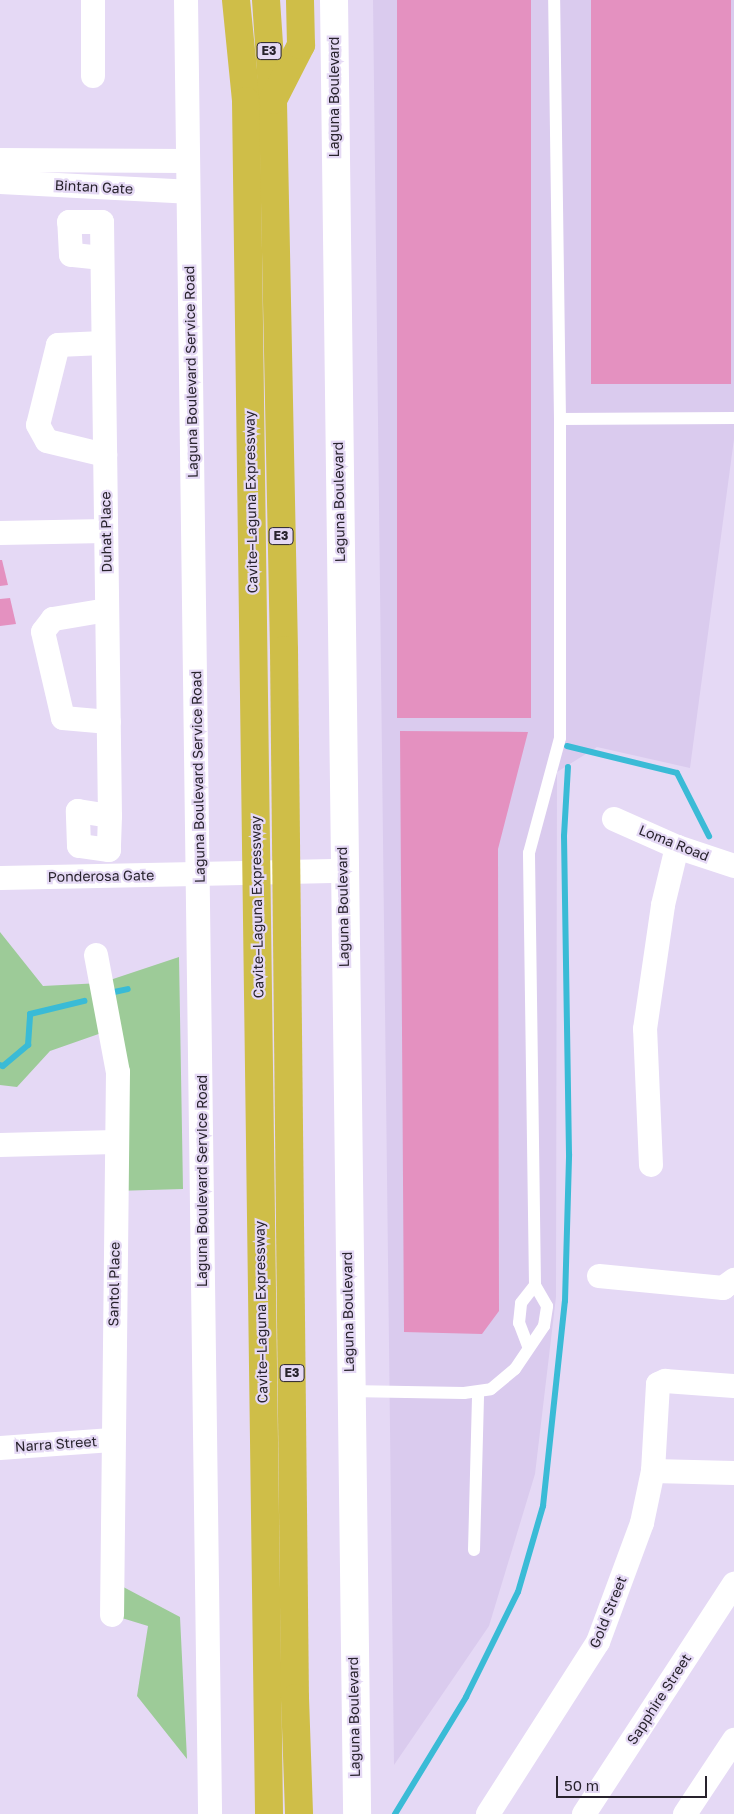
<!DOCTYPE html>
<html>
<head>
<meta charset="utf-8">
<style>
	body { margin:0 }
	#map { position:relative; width:734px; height:1814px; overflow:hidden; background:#e5d9f5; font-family:"Golos Text",sans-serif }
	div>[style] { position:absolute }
	.built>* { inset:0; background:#dacbee }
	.green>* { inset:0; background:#9dcb98 }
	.stream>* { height:6px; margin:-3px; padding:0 3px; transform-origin:3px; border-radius:3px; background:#3abbd6 }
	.building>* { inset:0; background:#e491c0; transform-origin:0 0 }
	.service>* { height:12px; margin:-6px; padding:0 6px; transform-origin:6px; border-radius:6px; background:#fff }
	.minor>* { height:24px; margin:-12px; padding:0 12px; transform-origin:12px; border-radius:12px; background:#fff }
	.secondary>* { height:28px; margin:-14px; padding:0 14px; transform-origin:14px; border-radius:14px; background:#fff }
	.motorway>* { height:28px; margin:-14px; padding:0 14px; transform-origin:14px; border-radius:14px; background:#cfbe48 }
	span { translate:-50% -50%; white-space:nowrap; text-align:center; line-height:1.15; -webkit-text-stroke:4.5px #e5d9f5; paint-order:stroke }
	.shield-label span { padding:1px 4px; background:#e5d9f5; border:1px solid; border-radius:4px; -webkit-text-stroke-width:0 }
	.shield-label { font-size:12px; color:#28232d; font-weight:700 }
	.street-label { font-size:14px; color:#28232d }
	.scale { position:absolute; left:556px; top:1776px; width:151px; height:22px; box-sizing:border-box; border:2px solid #28232d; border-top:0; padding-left:6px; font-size:15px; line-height:18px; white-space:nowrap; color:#28232d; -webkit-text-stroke:4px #e5d9f5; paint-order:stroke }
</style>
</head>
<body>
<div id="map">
	<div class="built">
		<i style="clip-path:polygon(373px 0,734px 0,734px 439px,690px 768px,597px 747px,557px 772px,556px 1297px,535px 1474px,489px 1626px,394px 1765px)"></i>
	</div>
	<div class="green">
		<i style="clip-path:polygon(0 932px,43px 986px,101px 983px,179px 957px,183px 1189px,115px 1191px,110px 1030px,50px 1051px,17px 1087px,0 1085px)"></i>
		<i style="clip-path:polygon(112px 1581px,180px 1617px,187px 1759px,137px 1696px,148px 1626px,112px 1615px)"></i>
	</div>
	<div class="stream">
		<i style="left:567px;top:746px;width:113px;rotate:13.8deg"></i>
		<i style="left:677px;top:773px;width:71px;rotate:63.1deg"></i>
		<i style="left:114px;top:992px;width:14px;rotate:-12deg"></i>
		<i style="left:0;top:1065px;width:3px;rotate:18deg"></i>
		<i style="left:3px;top:1066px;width:33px;rotate:-40deg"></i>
		<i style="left:28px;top:1045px;width:31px;rotate:-86deg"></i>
		<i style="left:30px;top:1014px;width:56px;rotate:-13.5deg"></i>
		<i style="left:395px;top:1814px;width:137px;rotate:-58.7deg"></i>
		<i style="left:466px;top:1697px;width:117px;rotate:-63.7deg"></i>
		<i style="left:518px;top:1592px;width:90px;rotate:-73.8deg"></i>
		<i style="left:543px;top:1506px;width:206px;rotate:-83.9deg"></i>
		<i style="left:565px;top:1301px;width:147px;rotate:-88.4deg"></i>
		<i style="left:569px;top:1154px;width:318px;rotate:-90.9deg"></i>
		<i style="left:564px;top:836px;width:69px;rotate:-86.7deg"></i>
	</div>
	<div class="building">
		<i style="left:397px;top:0;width:134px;height:718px"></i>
		<i style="left:591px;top:0;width:140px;height:384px"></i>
		<i style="clip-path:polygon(0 560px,2px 560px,8px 585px,0 586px)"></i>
		<i style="clip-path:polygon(10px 598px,16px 624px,0 626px,0 599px)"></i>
		<i style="clip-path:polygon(400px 731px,528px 732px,498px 849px,499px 1311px,482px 1334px,404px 1332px)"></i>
	</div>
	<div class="service">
		<i style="left:560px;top:419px;width:174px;rotate:-0.3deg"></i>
		<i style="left:528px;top:1346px;width:25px;rotate:-111deg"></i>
		<i style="left:519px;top:1323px;width:20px;rotate:-84deg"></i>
		<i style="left:521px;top:1303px;width:23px;rotate:-52deg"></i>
		<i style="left:349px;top:1391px;width:115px;rotate:1deg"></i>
		<i style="left:464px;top:1393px;width:27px;rotate:-8deg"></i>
		<i style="left:491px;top:1389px;width:31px;rotate:-40deg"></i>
		<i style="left:515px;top:1369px;width:52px;rotate:-56deg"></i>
		<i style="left:544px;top:1326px;width:20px;rotate:-81deg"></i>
		<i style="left:547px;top:1306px;width:24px;rotate:-120deg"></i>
		<i style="left:535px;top:1285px;width:432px;rotate:-90.8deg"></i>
		<i style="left:529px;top:853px;width:119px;rotate:-74.9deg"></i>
		<i style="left:560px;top:738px;width:319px;rotate:-90deg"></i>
		<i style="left:560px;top:419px;width:419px;rotate:-90.8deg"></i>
		<i style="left:474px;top:1550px;width:157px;rotate:-88.5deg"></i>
	</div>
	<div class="minor">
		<i style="left:186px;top:0;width:1814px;rotate:89.24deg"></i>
		<i style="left:93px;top:76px;width:76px;rotate:-90deg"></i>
		<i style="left:0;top:160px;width:187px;rotate:0.3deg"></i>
		<i style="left:0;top:182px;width:188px;rotate:3deg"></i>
		<i style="left:102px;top:258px;width:31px;rotate:-174deg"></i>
		<i style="left:71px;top:255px;width:33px;rotate:-93deg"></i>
		<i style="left:69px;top:222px;width:33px"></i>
		<i style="left:102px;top:222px;width:594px;rotate:89.23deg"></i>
		<i style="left:110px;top:816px;width:34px;rotate:92deg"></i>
		<i style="left:109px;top:850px;width:30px;rotate:-172deg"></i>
		<i style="left:79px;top:846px;width:35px;rotate:-92deg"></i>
		<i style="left:78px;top:811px;width:32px;rotate:9deg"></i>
		<i style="left:103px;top:343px;width:45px;rotate:177.5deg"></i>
		<i style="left:58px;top:345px;width:82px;rotate:104deg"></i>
		<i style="left:38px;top:425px;width:18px;rotate:61deg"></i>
		<i style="left:47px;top:441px;width:60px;rotate:13.6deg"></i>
		<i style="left:0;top:533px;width:106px;rotate:-1.1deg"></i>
		<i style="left:107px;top:610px;width:55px;rotate:170.5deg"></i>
		<i style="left:53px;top:619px;width:16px;rotate:128deg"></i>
		<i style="left:43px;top:632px;width:88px;rotate:76.9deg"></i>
		<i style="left:63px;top:718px;width:46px;rotate:5deg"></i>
		<i style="left:614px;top:819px;width:69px;rotate:24deg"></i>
		<i style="left:677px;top:847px;width:60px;rotate:18.4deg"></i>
		<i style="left:1px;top:878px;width:342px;rotate:-1.2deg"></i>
		<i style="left:96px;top:955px;width:119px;rotate:79.4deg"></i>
		<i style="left:118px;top:1072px;width:543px;rotate:90.63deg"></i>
		<i style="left:0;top:1145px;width:115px;rotate:-1.5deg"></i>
		<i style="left:651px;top:1165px;width:136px;rotate:-92.5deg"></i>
		<i style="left:645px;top:1029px;width:125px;rotate:-81.7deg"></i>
		<i style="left:663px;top:905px;width:60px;rotate:-76.4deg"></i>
		<i style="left:599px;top:1276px;width:125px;rotate:5.5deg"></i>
		<i style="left:723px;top:1288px;width:14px;rotate:-36deg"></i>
		<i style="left:0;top:1448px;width:112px;rotate:-4.1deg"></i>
		<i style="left:653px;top:1471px;width:81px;rotate:1.4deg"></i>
		<i style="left:488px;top:1814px;width:204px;rotate:-57.4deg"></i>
		<i style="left:598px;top:1642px;width:127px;rotate:-69.7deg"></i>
		<i style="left:642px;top:1523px;width:53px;rotate:-78.1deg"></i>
		<i style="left:653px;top:1471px;width:87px;rotate:-86.7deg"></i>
		<i style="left:658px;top:1384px;width:8px;rotate:-23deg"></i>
		<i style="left:665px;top:1381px;width:69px;rotate:4.1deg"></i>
		<i style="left:584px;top:1814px;width:275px;rotate:-56.9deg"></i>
		<i style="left:685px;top:1814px;width:89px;rotate:-56.5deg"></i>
	</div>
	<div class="secondary">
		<i style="left:334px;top:0;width:1814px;rotate:89.27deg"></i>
	</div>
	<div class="motorway">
		<i style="left:236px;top:0;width:101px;rotate:84.3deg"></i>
		<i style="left:246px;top:101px;width:1713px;rotate:89.23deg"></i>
		<i style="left:266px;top:0;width:102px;rotate:86.1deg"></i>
		<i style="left:273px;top:102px;width:548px;rotate:88.85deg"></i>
		<i style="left:284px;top:650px;width:1048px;rotate:89.4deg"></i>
		<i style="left:295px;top:1698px;width:116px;rotate:88deg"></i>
		<i style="left:273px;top:100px;width:62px;rotate:-63deg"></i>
		<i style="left:301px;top:45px;width:45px;rotate:-91.3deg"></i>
	</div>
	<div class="shield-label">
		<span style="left:269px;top:51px">E3</span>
		<span style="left:281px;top:536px">E3</span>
		<span style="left:292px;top:1373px">E3</span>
	</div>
	<div class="street-label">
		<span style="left:334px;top:97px;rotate:-90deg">Laguna Boulevard</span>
		<span style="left:94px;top:187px;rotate:3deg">Bintan Gate</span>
		<span style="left:191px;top:372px;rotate:-91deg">Laguna Boulevard Service Road</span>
		<span style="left:251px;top:502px;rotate:-91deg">Cavite–Laguna Expressway</span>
		<span style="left:339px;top:502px;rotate:-91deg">Laguna Boulevard</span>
		<span style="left:106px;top:532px;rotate:-91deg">Duhat Place</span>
		<span style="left:198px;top:777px;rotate:-91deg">Laguna Boulevard Service Road</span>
		<span style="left:674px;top:843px;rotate:22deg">Loma Road</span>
		<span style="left:101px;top:876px;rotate:-1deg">Ponderosa Gate</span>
		<span style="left:257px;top:907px;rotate:-91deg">Cavite–Laguna Expressway</span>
		<span style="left:343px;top:907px;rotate:-91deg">Laguna Boulevard</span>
		<span style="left:202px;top:1181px;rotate:-90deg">Laguna Boulevard Service Road</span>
		<span style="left:114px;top:1284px;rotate:-89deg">Santol Place</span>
		<span style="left:261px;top:1312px;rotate:-91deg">Cavite–Laguna Expressway</span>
		<span style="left:348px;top:1312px;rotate:-91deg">Laguna Boulevard</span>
		<span style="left:56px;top:1444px;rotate:-4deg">Narra Street</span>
		<span style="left:608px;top:1612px;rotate:-68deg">Gold Street</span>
		<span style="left:659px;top:1699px;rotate:-57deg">Sapphire Street</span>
		<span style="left:354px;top:1717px;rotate:-91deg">Laguna Boulevard</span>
	</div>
	<div class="scale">50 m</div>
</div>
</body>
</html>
